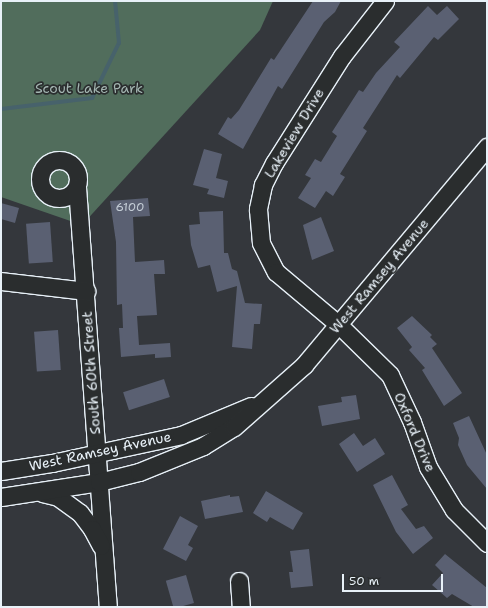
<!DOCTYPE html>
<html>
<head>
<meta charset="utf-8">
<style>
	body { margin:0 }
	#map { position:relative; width:488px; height:608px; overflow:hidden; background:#34373c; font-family:"Shantell Sans",sans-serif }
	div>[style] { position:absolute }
	.green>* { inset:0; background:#516d5c }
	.stream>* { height:4px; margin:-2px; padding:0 2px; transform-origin:2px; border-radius:2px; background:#47626b }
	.building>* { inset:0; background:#5a6072; transform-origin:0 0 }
	.roads { filter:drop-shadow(1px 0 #e8f1f8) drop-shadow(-1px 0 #e8f1f8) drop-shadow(0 1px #e8f1f8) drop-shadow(0 -1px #e8f1f8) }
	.minor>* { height:17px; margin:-8.5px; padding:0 8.5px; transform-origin:8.5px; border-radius:8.5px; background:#2a2d2e }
	.minor>.ring { margin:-8.5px; padding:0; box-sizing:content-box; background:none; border:17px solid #2a2d2e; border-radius:50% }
	span { translate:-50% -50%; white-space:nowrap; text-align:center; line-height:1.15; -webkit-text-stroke:3.5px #2a2d2e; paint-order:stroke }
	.number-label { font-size:12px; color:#c4cdd6 }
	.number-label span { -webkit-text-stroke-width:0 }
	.park-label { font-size:14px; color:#a4b6b2 }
	.street-label { font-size:14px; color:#e8f1f8 }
	.frame { position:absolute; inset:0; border:2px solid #e8f1f8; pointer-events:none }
	.scale { position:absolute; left:342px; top:574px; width:101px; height:18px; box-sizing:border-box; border:2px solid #e8f1f8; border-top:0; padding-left:5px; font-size:12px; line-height:14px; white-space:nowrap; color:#e8f1f8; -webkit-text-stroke:3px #2a2d2e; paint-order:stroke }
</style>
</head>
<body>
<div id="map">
	<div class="green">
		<i style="clip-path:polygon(1px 1px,273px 1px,260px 30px,82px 225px,1px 197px)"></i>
	</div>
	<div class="stream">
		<i style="left:1px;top:109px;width:92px;rotate:-6.9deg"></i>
		<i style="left:92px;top:98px;width:61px;rotate:-63.9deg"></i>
		<i style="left:119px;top:43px;width:42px;rotate:-95.4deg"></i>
	</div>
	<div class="building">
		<i style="clip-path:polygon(313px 1px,341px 1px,335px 12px,324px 22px,282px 89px,278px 86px,243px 149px,218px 134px,228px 117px,231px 119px,239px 110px,271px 58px,274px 60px)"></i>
		<i style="clip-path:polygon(428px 6px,437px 15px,447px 6px,459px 19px,438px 40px,434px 37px,400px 78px,397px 75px,363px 128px,367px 131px,340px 174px,345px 177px,333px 196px,326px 191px,315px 208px,298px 198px,311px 178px,305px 175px,315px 159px,321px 162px,337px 136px,332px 132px,359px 90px,363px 92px,376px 73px,400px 47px,394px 42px)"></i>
		<i style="clip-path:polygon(204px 149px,222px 154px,216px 178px,228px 181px,224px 198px,207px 194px,209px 189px,193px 185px)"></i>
		<i style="clip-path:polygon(148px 198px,150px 216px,133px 217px,135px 262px,164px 260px,165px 274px,154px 274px,157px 315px,137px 316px,139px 345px,170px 343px,171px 357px,155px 358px,155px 354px,121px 357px,119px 328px,123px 328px,122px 304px,117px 305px,116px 242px,110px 201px)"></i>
		<i style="clip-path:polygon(1px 203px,19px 208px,15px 223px,1px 219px)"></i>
		<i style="clip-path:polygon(223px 211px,224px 253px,228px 253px,232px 269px,237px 271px,245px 303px,262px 304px,260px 324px,254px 324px,252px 349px,232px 347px,237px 286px,217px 292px,210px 265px,198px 268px,191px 245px,189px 225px,200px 224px,199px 212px)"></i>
		<i style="clip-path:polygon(321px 217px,334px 251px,312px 260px,303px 225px)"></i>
		<i style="left:50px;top:222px;width:40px;height:24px;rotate:86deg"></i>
		<i style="clip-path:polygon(412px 316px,432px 335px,430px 337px,437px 344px,432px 348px,462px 393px,444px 406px,422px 370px,425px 368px,409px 350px,412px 347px,397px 328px)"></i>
		<i style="left:58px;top:330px;width:40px;height:24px;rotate:86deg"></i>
		<i style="left:164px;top:379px;width:19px;height:43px;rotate:72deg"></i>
		<i style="clip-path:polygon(356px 395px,360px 419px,322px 426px,318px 406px,342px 402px,341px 397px)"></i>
		<i style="clip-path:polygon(469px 416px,487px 455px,487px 489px,467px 465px,458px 445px,459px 438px,453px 423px)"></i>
		<i style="clip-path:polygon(354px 433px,363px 446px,375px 438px,385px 454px,357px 472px,339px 444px)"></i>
		<i style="clip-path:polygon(392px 475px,408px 505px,401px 509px,416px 529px,424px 526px,433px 538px,413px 554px,396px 532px,373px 485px)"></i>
		<i style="clip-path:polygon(266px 491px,303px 513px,293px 530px,270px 517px,267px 522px,253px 513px)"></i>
		<i style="clip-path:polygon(230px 495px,230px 497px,239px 496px,243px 512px,205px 519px,201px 501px)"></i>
		<i style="clip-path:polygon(180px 516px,198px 526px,188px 545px,193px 548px,186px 561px,163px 549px)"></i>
		<i style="clip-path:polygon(309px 549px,313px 586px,291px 588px,289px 572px,293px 572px,290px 551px)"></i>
		<i style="clip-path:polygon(445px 554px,487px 588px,487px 607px,474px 607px,452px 594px,447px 598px,432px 585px,443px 573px,435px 565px)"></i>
		<i style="left:186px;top:575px;width:29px;height:21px;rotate:74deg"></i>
	</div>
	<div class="roads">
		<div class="minor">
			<i style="left:385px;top:1px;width:70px;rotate:128deg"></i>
			<i style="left:342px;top:56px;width:127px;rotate:122.4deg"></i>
			<i style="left:274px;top:163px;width:25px;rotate:117deg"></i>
			<i style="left:263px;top:185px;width:25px;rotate:102deg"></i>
			<i style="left:258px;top:209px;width:34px;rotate:85deg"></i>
			<i style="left:261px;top:243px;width:33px;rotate:63deg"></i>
			<i style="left:276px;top:272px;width:82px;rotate:40.1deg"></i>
			<i style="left:339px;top:325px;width:71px;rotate:44.4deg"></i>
			<i style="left:390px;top:375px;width:52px;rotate:64.9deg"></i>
			<i style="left:412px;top:422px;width:48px;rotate:70.4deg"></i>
			<i style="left:428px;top:467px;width:50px;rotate:58.8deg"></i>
			<i style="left:454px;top:510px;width:47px;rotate:45deg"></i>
			<i class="ring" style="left:40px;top:160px;width:21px;height:21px"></i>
			<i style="left:77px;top:187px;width:421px;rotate:85.8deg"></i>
			<i style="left:1px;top:281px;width:86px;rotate:6.7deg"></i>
			<i style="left:1px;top:471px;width:52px;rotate:-8.9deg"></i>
			<i style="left:52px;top:463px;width:132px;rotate:-12.2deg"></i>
			<i style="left:181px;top:435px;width:76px;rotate:-22.5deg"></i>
			<i style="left:42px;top:493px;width:16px;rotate:14deg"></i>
			<i style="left:58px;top:497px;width:27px;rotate:36deg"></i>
			<i style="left:80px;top:513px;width:20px;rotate:53deg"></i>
			<i style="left:92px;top:529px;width:19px;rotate:62deg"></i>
			<i style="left:1px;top:497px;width:99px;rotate:-8.7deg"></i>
			<i style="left:99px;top:482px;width:41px;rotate:-14deg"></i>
			<i style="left:139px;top:472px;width:69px;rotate:-22.1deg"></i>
			<i style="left:203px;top:446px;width:36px;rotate:-32deg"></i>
			<i style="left:234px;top:427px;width:94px;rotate:-41.5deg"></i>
			<i style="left:304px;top:365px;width:285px;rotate:-50deg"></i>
			<i style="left:239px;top:581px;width:26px;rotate:86deg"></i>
		</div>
	</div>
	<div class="number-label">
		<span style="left:130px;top:208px">6100</span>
	</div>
	<div class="park-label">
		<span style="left:89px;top:88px">Scout Lake Park</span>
	</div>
	<div class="street-label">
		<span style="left:294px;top:133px;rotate:-59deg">Lakeview Drive</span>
		<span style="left:379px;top:276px;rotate:-50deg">West Ramsey Avenue</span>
		<span style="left:91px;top:373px;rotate:-94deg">South 60th Street</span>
		<span style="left:415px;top:432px;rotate:67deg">Oxford Drive</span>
		<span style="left:100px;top:451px;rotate:-12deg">West Ramsey Avenue</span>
	</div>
	<div class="frame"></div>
	<div class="scale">50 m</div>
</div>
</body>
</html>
